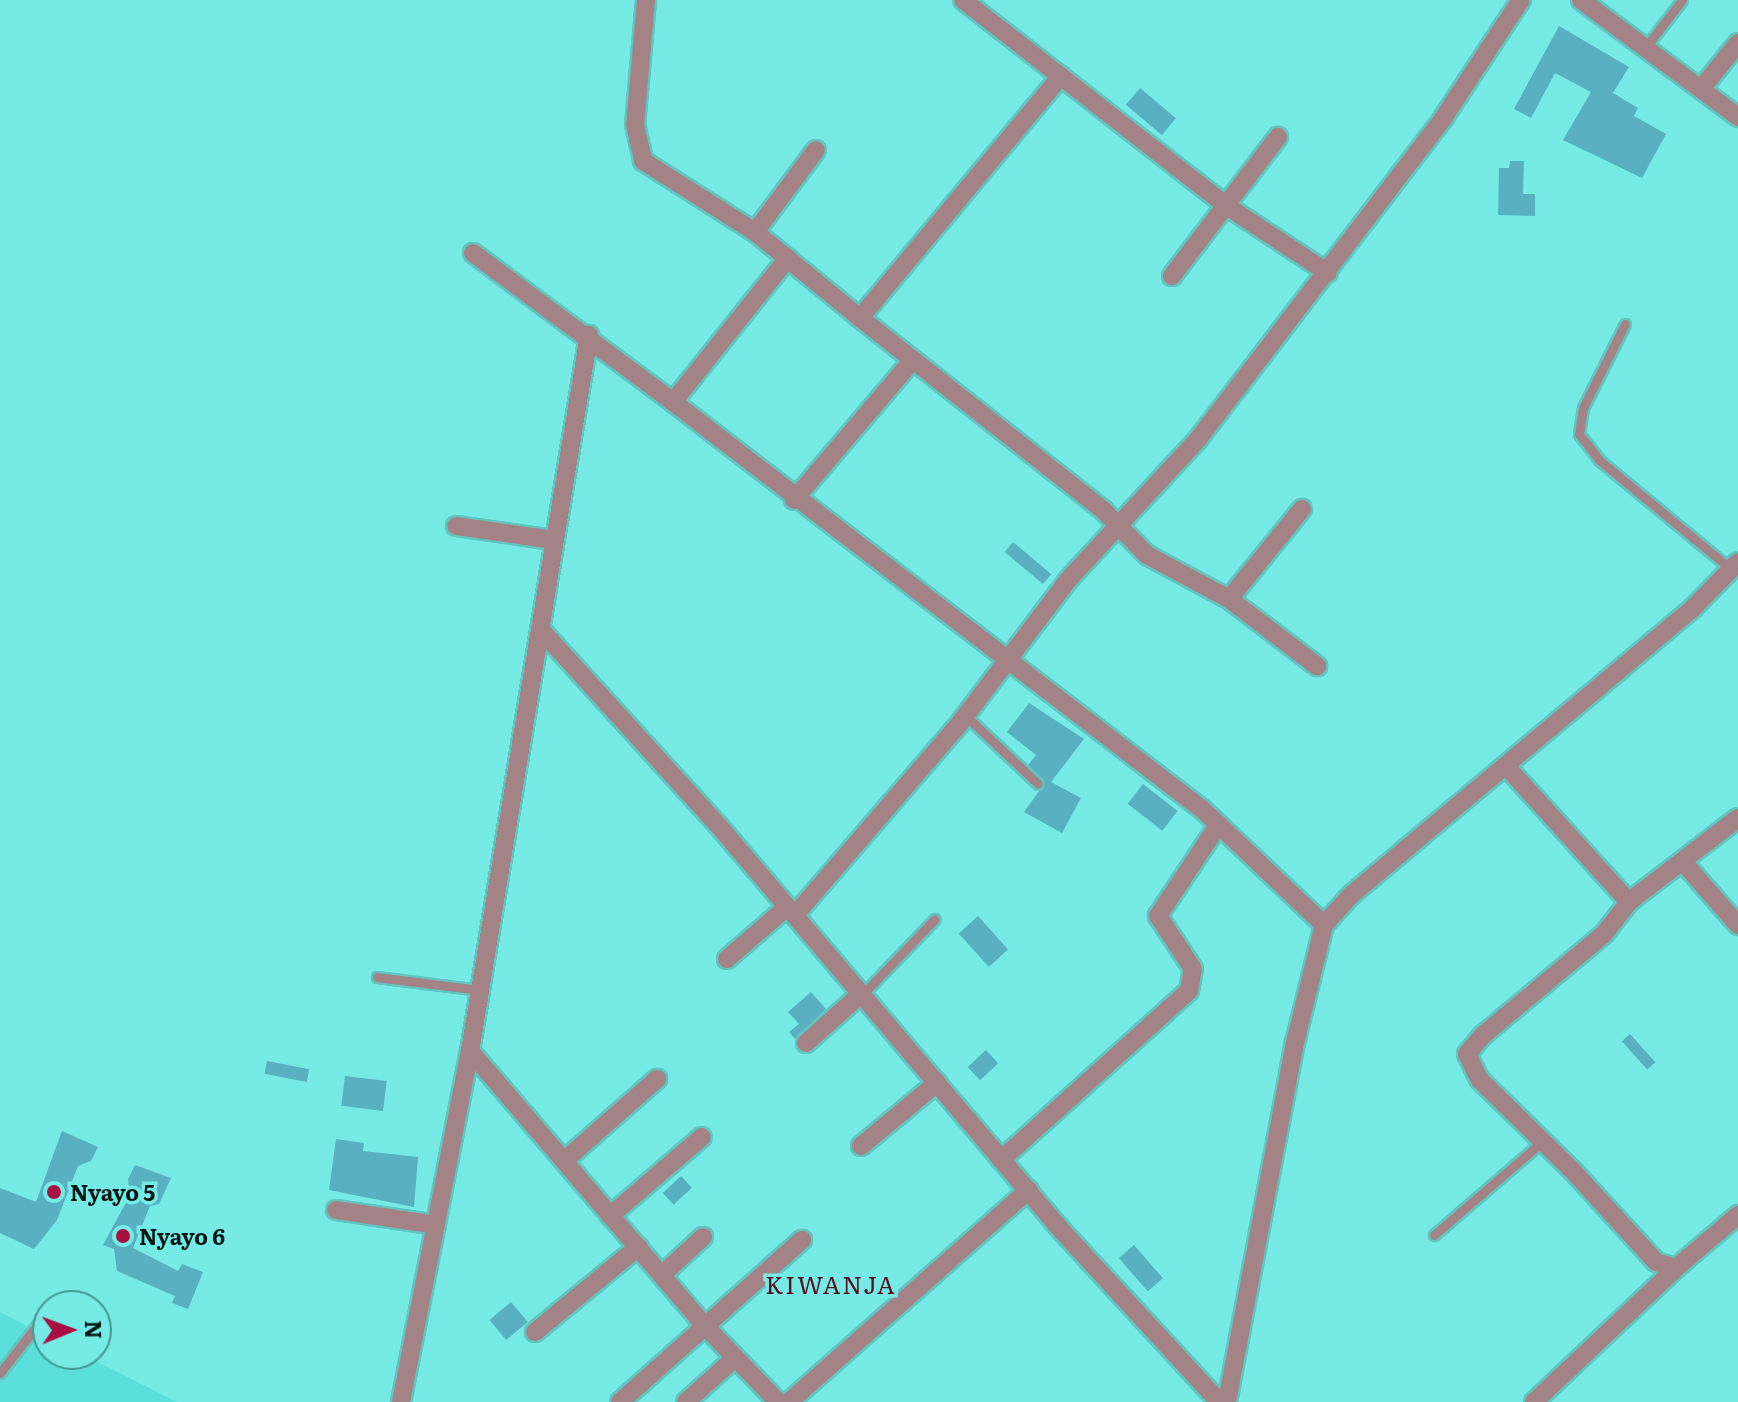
<!DOCTYPE html>
<html>
<head>
<meta charset="utf-8">
<style>
	body { margin:0 }
	#map { position:relative; width:1738px; height:1402px; overflow:hidden; background:#76ebe6; font-family:Literata,serif }
	div>[style] { position:absolute }
	.built>* { inset:0; background:#5adfda }
	.building>* { inset:0; background:#58b0c1; transform-origin:0 0 }
	.roads { filter:drop-shadow(2px 0 #61c5c0) drop-shadow(-2px 0 #61c5c0) drop-shadow(0 2px #61c5c0) drop-shadow(0 -2px #61c5c0) }
	.service>* { height:9px; margin:-4.5px; padding:0 4.5px; transform-origin:4.5px; border-radius:4.5px; background:#a38386 }
	.minor>* { height:18px; margin:-9px; padding:0 9px; transform-origin:9px; border-radius:9px; background:#a38386 }
	.dots>* { width:22px; height:22px; translate:-50% -50%; box-sizing:border-box; border:4px solid #76ebe6; border-radius:50% }
	span { translate:-50% -50%; white-space:nowrap; text-align:center; line-height:1.15; -webkit-text-stroke:7px #76ebe6; paint-order:stroke }
	.poi-label { font-size:22px; color:#001615; font-weight:700 }
	.left { translate:0 -50%; text-align:left }
	.neighbourhood-label { font-size:24px; color:#551021; letter-spacing:2px }
	.north { position:absolute; left:32px; top:1290px; width:80px; height:80px; box-sizing:border-box; background:#76ebe6; border:2px solid #479692; border-radius:50%; rotate:89deg; font-size:22px; font-weight:700; line-height:32px; text-align:center; color:#001615 }
	.north::after { content:''; display:block; margin:auto; width:28px; height:36px; background:#a71040; clip-path:polygon(50% 0,100% 100%,50% 72%,0 100%) }
</style>
</head>
<body>
<div id="map">
	<div class="built">
		<i style="clip-path:polygon(0 1312px,48px 1337px,48px 1354px,82px 1354px,177px 1402px,0 1402px)"></i>
	</div>
	<div class="building">
		<i style="clip-path:polygon(1559px 26px,1629px 67px,1613px 93px,1638px 108px,1634px 116px,1666px 134px,1642px 178px,1563px 140px,1591px 92px,1555px 73px,1531px 118px,1514px 109px)"></i>
		<i style="left:1140px;top:88px;width:47px;height:22px;rotate:40deg"></i>
		<i style="clip-path:polygon(1510px 161px,1524px 161px,1523px 194px,1535px 194px,1535px 216px,1498px 215px,1499px 168px,1509px 168px)"></i>
		<i style="left:1013px;top:542px;width:50px;height:13px;rotate:40deg"></i>
		<i style="clip-path:polygon(1029px 703px,1084px 739px,1051px 782px,1081px 798px,1062px 833px,1024px 812px,1045px 783px,1028px 765px,1036px 755px,1007px 732px)"></i>
		<i style="left:1143px;top:784px;width:44px;height:25px;rotate:38deg"></i>
		<i style="left:978px;top:916px;width:45px;height:26px;rotate:48deg"></i>
		<i style="clip-path:polygon(811px 992px,826px 1009px,795px 1039px,789px 1032px,799px 1024px,788px 1012px)"></i>
		<i style="left:1630px;top:1034px;width:38px;height:11px;rotate:48deg"></i>
		<i style="left:986px;top:1050px;width:18px;height:25px;rotate:47deg"></i>
		<i style="left:267px;top:1061px;width:43px;height:13px;rotate:11deg"></i>
		<i style="left:345px;top:1076px;width:42px;height:30px;rotate:7deg"></i>
		<i style="clip-path:polygon(62px 1131px,98px 1147px,91px 1161px,78px 1166px,57px 1220px,34px 1249px,0 1233px,0 1188px,36px 1202px)"></i>
		<i style="clip-path:polygon(336px 1139px,364px 1143px,363px 1151px,418px 1157px,414px 1207px,329px 1190px)"></i>
		<i style="clip-path:polygon(135px 1165px,171px 1178px,159px 1204px,150px 1206px,133px 1248px,178px 1271px,182px 1264px,203px 1272px,188px 1309px,172px 1303px,175px 1296px,117px 1271px,114px 1249px,103px 1245px,130px 1195px,128px 1179px)"></i>
		<i style="left:681px;top:1176px;width:16px;height:25px;rotate:47deg"></i>
		<i style="left:1134px;top:1245px;width:44px;height:20px;rotate:49deg"></i>
		<i style="left:511px;top:1302px;width:26px;height:28px;rotate:50deg"></i>
	</div>
	<div class="roads">
		<div class="service">
			<i style="left:1645px;top:48px;width:61px;rotate:-52.4deg"></i>
			<i style="left:1625px;top:324px;width:94px;rotate:116.6deg"></i>
			<i style="left:1583px;top:408px;width:26px;rotate:99deg"></i>
			<i style="left:1579px;top:434px;width:33px;rotate:52deg"></i>
			<i style="left:1599px;top:460px;width:173px;rotate:39.6deg"></i>
			<i style="left:965px;top:715px;width:100px;rotate:43.4deg"></i>
			<i style="left:377px;top:977px;width:104px;rotate:7.2deg"></i>
			<i style="left:862px;top:995px;width:105px;rotate:-46.2deg"></i>
			<i style="left:1434px;top:1235px;width:144px;rotate:-40.8deg"></i>
			<i style="left:59px;top:1306px;width:15px"></i>
			<i style="left:0;top:1373px;width:78px;rotate:-52.3deg"></i>
		</div>
		<div class="minor">
			<i style="left:646px;top:0;width:125px;rotate:95deg"></i>
			<i style="left:635px;top:125px;width:37px;rotate:77deg"></i>
			<i style="left:643px;top:161px;width:133px;rotate:32.4deg"></i>
			<i style="left:755px;top:232px;width:136px;rotate:39.3deg"></i>
			<i style="left:963px;top:0;width:333px;rotate:38deg"></i>
			<i style="left:1225px;top:205px;width:123px;rotate:33.4deg"></i>
			<i style="left:1581px;top:0;width:196px;rotate:36.7deg"></i>
			<i style="left:1061px;top:76px;width:315px;rotate:129.7deg"></i>
			<i style="left:860px;top:318px;width:311px;rotate:38.3deg"></i>
			<i style="left:1104px;top:511px;width:62px;rotate:45.7deg"></i>
			<i style="left:1147px;top:555px;width:93px;rotate:28.2deg"></i>
			<i style="left:1229px;top:599px;width:111px;rotate:37.3deg"></i>
			<i style="left:1701px;top:89px;width:59px;rotate:-51.2deg"></i>
			<i style="left:755px;top:232px;width:102px;rotate:-53.4deg"></i>
			<i style="left:473px;top:253px;width:249px;rotate:36.7deg"></i>
			<i style="left:673px;top:402px;width:184px;rotate:-51.4deg"></i>
			<i style="left:1172px;top:276px;width:175px;rotate:-52.7deg"></i>
			<i style="left:673px;top:402px;width:669px;rotate:37.59deg"></i>
			<i style="left:1203px;top:810px;width:167px;rotate:43.5deg"></i>
			<i style="left:794px;top:500px;width:182px;rotate:-49.7deg"></i>
			<i style="left:456px;top:526px;width:98px;rotate:8.2deg"></i>
			<i style="left:1229px;top:599px;width:116px;rotate:-51deg"></i>
			<i style="left:541px;top:630px;width:263px;rotate:47.8deg"></i>
			<i style="left:718px;top:825px;width:532px;rotate:49.73deg"></i>
			<i style="left:1062px;top:1231px;width:232px;rotate:47.4deg"></i>
			<i style="left:1506px;top:766px;width:183px;rotate:47.9deg"></i>
			<i style="left:1738px;top:818px;width:138px;rotate:142.4deg"></i>
			<i style="left:1629px;top:902px;width:41px;rotate:128deg"></i>
			<i style="left:1604px;top:934px;width:158px;rotate:140.1deg"></i>
			<i style="left:1483px;top:1035px;width:25px;rotate:130deg"></i>
			<i style="left:1467px;top:1054px;width:28px;rotate:64deg"></i>
			<i style="left:1479px;top:1079px;width:132px;rotate:44.4deg"></i>
			<i style="left:1573px;top:1171px;width:123px;rotate:47.6deg"></i>
			<i style="left:1656px;top:1262px;width:21px;rotate:17deg"></i>
			<i style="left:1676px;top:1268px;width:82px;rotate:-40.5deg"></i>
			<i style="left:1683px;top:862px;width:84px;rotate:48.9deg"></i>
			<i style="left:795px;top:915px;width:253px;rotate:-49.3deg"></i>
			<i style="left:960px;top:723px;width:179px;rotate:-52.9deg"></i>
			<i style="left:1068px;top:580px;width:193px;rotate:-47.3deg"></i>
			<i style="left:1199px;top:438px;width:404px;rotate:-52.6deg"></i>
			<i style="left:1444px;top:117px;width:140px;rotate:-56.7deg"></i>
			<i style="left:727px;top:959px;width:79px;rotate:-40.9deg"></i>
			<i style="left:806px;top:1043px;width:74px;rotate:-41.7deg"></i>
			<i style="left:470px;top:1051px;width:363px;rotate:49.5deg"></i>
			<i style="left:706px;top:1327px;width:104px;rotate:46.2deg"></i>
			<i style="left:861px;top:1146px;width:99px;rotate:-39.7deg"></i>
			<i style="left:565px;top:1160px;width:123px;rotate:-41.4deg"></i>
			<i style="left:1001px;top:1160px;width:253px;rotate:-42deg"></i>
			<i style="left:1189px;top:991px;width:22px;rotate:-80deg"></i>
			<i style="left:1193px;top:969px;width:64px;rotate:-123.4deg"></i>
			<i style="left:1158px;top:916px;width:110px;rotate:-56.5deg"></i>
			<i style="left:336px;top:1210px;width:101px;rotate:8.5deg"></i>
			<i style="left:610px;top:1216px;width:121px;rotate:-40.7deg"></i>
			<i style="left:662px;top:1275px;width:56px;rotate:-42.8deg"></i>
			<i style="left:535px;top:1332px;width:134px;rotate:-39.5deg"></i>
			<i style="left:401px;top:1402px;width:358px;rotate:-78.9deg"></i>
			<i style="left:470px;top:1051px;width:726px;rotate:-80.56deg"></i>
			<i style="left:620px;top:1402px;width:244px;rotate:-41.7deg"></i>
			<i style="left:686px;top:1402px;width:66px;rotate:-41.9deg"></i>
			<i style="left:789px;top:1402px;width:320px;rotate:-41.5deg"></i>
			<i style="left:1227px;top:1402px;width:365px;rotate:-79.3deg"></i>
			<i style="left:1295px;top:1043px;width:122px;rotate:-76.2deg"></i>
			<i style="left:1324px;top:925px;width:40px;rotate:-48deg"></i>
			<i style="left:1351px;top:895px;width:446px;rotate:-40deg"></i>
			<i style="left:1693px;top:608px;width:64px;rotate:-45.6deg"></i>
			<i style="left:1534px;top:1402px;width:195px;rotate:-43.3deg"></i>
		</div>
	</div>
	<div class="dots">
		<i style="left:54px;top:1192px;background:#a71040"></i>
		<i style="left:123px;top:1236px;background:#a71040"></i>
	</div>
	<div class="poi-label">
		<span class="left" style="left:70px;top:1192px">Nyayo 5</span>
		<span class="left" style="left:139px;top:1236px">Nyayo 6</span>
	</div>
	<div class="neighbourhood-label">
		<span style="left:831px;top:1284px">KIWANJA</span>
	</div>
	<div class="north">N</div>
</div>
</body>
</html>
